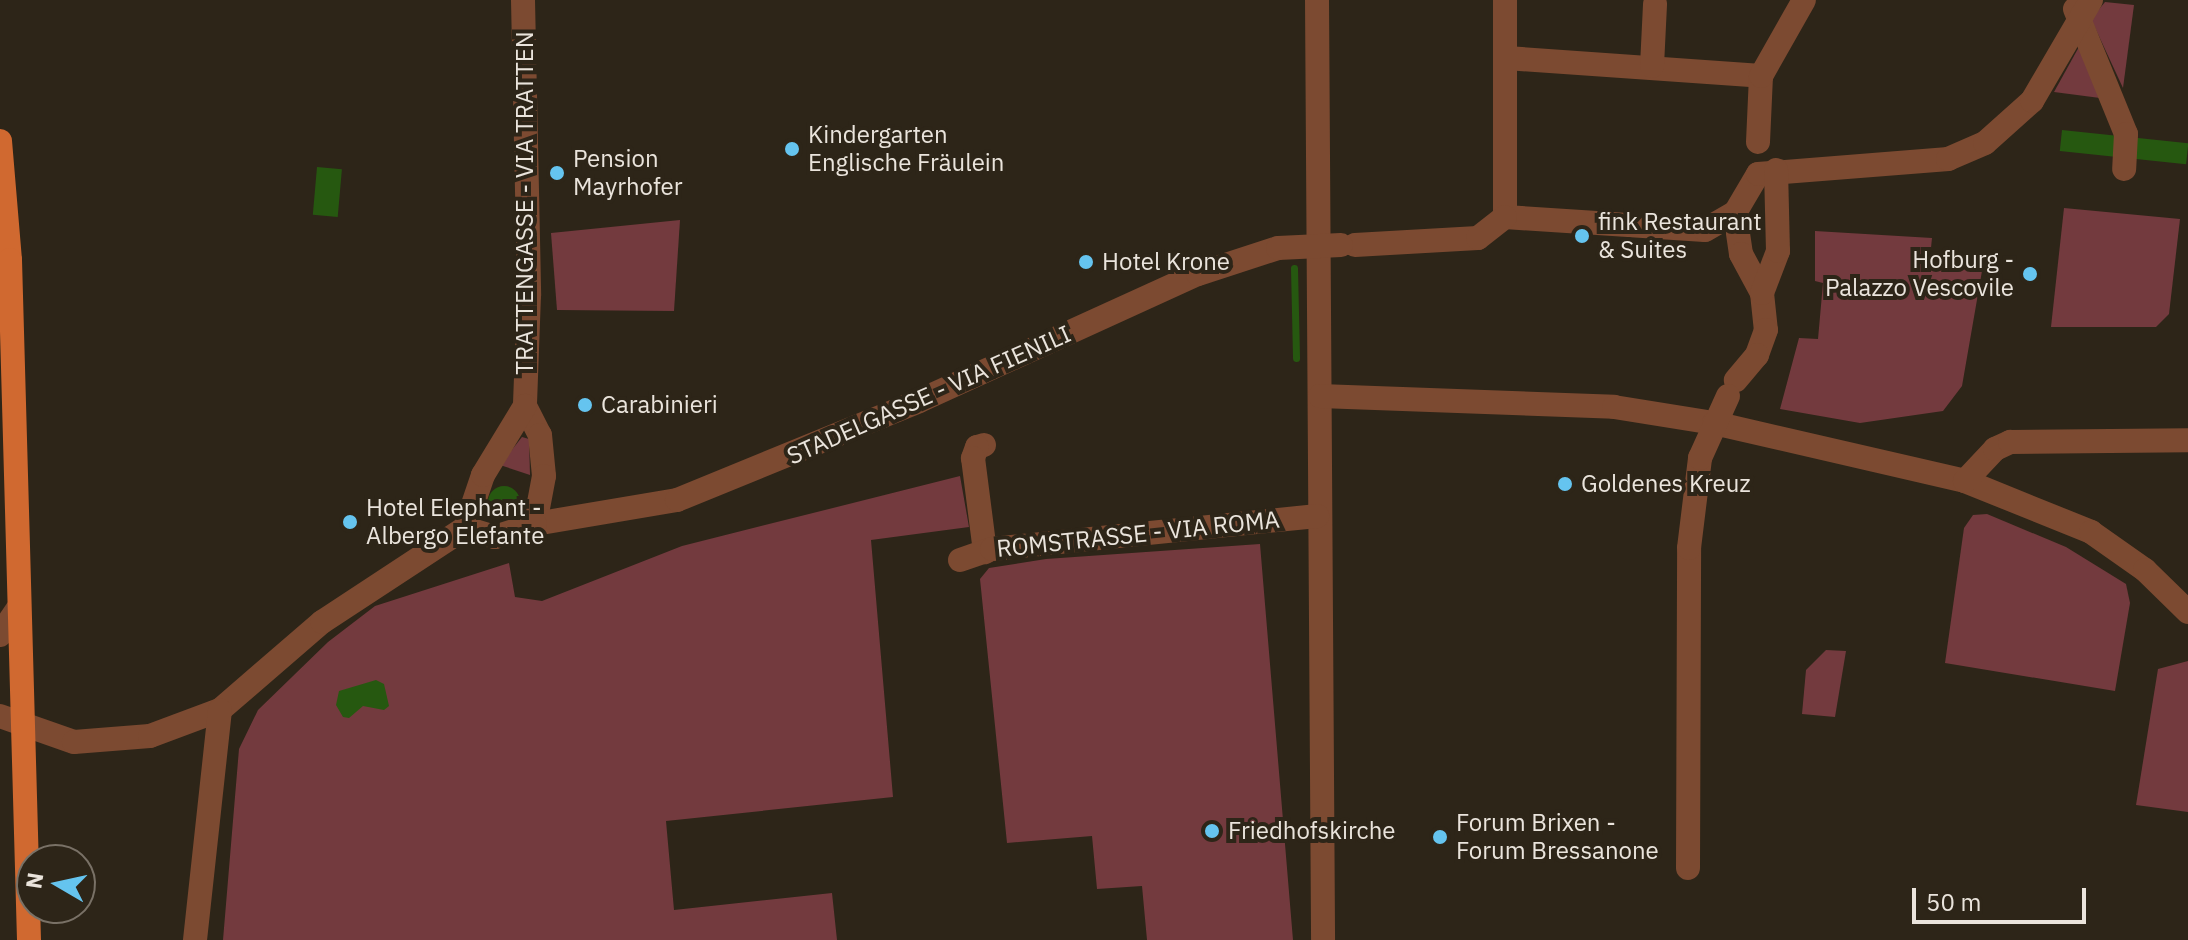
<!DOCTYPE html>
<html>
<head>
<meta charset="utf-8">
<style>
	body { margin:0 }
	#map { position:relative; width:2188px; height:940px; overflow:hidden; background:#2d2518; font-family:"IBM Plex Sans",sans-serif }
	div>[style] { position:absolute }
	.green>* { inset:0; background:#733a3e }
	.water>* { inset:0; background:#265810; transform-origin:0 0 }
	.round { border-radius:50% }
	.stream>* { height:7px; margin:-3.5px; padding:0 3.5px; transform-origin:3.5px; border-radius:3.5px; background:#265810 }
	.minor>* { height:24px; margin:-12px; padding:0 12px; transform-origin:12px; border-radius:12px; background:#7c4a31 }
	.major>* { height:24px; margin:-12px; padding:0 12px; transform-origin:12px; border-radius:12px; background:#d06930 }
	.dots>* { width:22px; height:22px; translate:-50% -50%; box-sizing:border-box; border:4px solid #2d2518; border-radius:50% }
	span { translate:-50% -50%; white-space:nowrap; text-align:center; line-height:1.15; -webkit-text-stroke:8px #2d2518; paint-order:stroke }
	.poi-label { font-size:24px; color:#eae4dc }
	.left { translate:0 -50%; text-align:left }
	.right { translate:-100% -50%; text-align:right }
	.street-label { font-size:24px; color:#eae4dc }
	.north { position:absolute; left:16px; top:844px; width:80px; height:80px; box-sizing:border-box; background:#2d2518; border:2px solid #797166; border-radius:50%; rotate:279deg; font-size:22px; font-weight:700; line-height:32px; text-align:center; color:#eae4dc }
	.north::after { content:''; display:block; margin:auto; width:28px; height:36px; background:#65c4ef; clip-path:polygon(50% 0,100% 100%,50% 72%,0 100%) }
	.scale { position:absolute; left:1912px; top:888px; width:174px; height:36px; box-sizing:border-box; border:4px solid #eae4dc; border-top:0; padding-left:10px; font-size:24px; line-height:28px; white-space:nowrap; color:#eae4dc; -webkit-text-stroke:6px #2d2518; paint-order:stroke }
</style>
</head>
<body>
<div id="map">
	<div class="green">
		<i style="clip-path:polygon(2105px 2px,2134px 5px,2123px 88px,2091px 19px)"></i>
		<i style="clip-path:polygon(2080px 45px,2100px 98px,2054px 92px)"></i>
		<i style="clip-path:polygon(2064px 208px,2180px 219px,2169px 314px,2156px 327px,2051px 327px)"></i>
		<i style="clip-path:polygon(680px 220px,674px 311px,557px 310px,551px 233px)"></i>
		<i style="clip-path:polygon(1815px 231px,1932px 238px,1930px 258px,1977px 264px,1982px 271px,1962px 386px,1943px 411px,1860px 423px,1780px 409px,1799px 338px,1818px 339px,1823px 283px,1815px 281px)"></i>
		<i style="clip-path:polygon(522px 437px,529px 439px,530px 475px,500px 465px)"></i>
		<i style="clip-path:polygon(960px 476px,969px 527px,871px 540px,893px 797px,666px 821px,674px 910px,832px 893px,837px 940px,223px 940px,239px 749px,258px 710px,328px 642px,375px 606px,509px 563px,515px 597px,542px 601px,682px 546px)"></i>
		<i style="clip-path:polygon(1987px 514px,2066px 547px,2126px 584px,2130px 603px,2115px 691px,1945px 663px,1964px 528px,1973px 515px)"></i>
		<i style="clip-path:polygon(1260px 544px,1293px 940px,1147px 940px,1142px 886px,1097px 889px,1092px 836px,1007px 843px,980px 579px,989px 568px,1046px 559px)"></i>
		<i style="clip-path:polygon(1826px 650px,1846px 651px,1835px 717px,1802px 714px,1806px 670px)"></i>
		<i style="clip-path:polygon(2188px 661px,2188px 812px,2136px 805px,2158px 669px)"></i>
	</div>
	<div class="water">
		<i style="left:2062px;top:130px;width:127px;height:21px;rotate:6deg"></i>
		<i style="left:317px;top:167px;width:25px;height:48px;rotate:5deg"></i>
		<i class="round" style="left:488px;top:486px;width:32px;height:32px"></i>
		<i style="clip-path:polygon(376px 680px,384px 684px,389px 706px,384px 710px,363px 706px,349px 718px,343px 717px,336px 705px,339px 691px)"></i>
	</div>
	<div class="stream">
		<i style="left:1294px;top:268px;width:90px;rotate:88.7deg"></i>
	</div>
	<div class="minor">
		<i style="left:523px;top:0;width:295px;rotate:88.8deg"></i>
		<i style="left:529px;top:295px;width:111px;rotate:92.1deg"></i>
		<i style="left:525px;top:406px;width:33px;rotate:63deg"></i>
		<i style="left:540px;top:435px;width:41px;rotate:84.4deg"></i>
		<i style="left:544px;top:476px;width:49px;rotate:100.6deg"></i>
		<i style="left:1317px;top:0;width:940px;rotate:89.63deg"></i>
		<i style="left:2075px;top:9px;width:135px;rotate:67.8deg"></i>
		<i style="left:2126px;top:134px;width:35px;rotate:93deg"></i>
		<i style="left:1506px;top:58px;width:256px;rotate:4deg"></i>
		<i style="left:1652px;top:66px;width:62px;rotate:-87.2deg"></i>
		<i style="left:1758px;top:142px;width:66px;rotate:-87.4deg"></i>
		<i style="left:1761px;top:76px;width:87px;rotate:-60.5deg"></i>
		<i style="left:1735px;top:213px;width:41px;rotate:81.7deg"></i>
		<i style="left:1741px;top:254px;width:44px;rotate:61.7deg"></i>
		<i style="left:1762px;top:293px;width:37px;rotate:84deg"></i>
		<i style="left:1766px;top:330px;width:27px;rotate:110deg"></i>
		<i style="left:1757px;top:355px;width:33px;rotate:130deg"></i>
		<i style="left:1505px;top:217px;width:200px;rotate:3.7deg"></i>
		<i style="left:1705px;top:230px;width:34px;rotate:-30deg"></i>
		<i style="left:1735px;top:213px;width:45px;rotate:-59.5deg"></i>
		<i style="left:1758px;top:174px;width:191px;rotate:-4.5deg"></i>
		<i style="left:1948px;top:159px;width:40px;rotate:-23.4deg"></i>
		<i style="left:1985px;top:143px;width:63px;rotate:-41.8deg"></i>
		<i style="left:2032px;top:101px;width:117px;rotate:-59.7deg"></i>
		<i style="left:1505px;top:217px;width:217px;rotate:-90deg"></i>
		<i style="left:1355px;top:245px;width:123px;rotate:-3.3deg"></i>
		<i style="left:1478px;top:238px;width:34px;rotate:-38deg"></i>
		<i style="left:1762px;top:293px;width:45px;rotate:-69.1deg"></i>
		<i style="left:1778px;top:251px;width:81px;rotate:-91.4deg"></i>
		<i style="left:1320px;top:396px;width:294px;rotate:2.1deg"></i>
		<i style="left:1614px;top:407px;width:101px;rotate:9.1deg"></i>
		<i style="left:1714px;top:423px;width:258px;rotate:13deg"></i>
		<i style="left:1965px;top:481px;width:136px;rotate:22deg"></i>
		<i style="left:2091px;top:532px;width:66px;rotate:35.1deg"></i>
		<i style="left:2145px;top:570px;width:60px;rotate:44.3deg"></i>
		<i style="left:984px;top:445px;width:7px;rotate:164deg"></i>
		<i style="left:977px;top:447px;width:12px;rotate:110deg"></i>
		<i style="left:973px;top:458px;width:95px;rotate:82.7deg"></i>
		<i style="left:1965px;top:481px;width:44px;rotate:-46.8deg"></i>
		<i style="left:1995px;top:449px;width:17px;rotate:-25deg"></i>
		<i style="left:2010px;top:442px;width:178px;rotate:-0.6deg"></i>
		<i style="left:535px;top:524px;width:144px;rotate:-9.6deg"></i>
		<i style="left:677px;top:500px;width:261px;rotate:-22.2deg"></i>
		<i style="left:919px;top:401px;width:307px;rotate:-24.5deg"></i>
		<i style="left:1198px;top:274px;width:84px;rotate:-18deg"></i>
		<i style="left:1278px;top:248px;width:63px;rotate:-2.7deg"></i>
		<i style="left:465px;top:528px;width:31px;rotate:17deg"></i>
		<i style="left:495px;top:537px;width:42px;rotate:-18deg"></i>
		<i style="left:960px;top:560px;width:34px;rotate:-19deg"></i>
		<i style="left:992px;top:549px;width:327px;rotate:-5.8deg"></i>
		<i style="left:0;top:635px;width:30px;rotate:-56deg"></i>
		<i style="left:0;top:716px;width:78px;rotate:19.4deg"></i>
		<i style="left:74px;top:742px;width:76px;rotate:-4.5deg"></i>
		<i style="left:150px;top:736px;width:75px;rotate:-20.4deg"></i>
		<i style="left:220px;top:710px;width:135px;rotate:-40.8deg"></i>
		<i style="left:322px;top:622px;width:171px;rotate:-33.3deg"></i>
		<i style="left:465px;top:528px;width:56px;rotate:-71.2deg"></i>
		<i style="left:483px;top:475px;width:81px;rotate:-58.7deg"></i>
		<i style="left:1688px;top:868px;width:320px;rotate:-89.8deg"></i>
		<i style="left:1689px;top:548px;width:91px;rotate:-83deg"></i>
		<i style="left:1700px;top:458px;width:68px;rotate:-65.7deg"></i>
		<i style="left:195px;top:940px;width:231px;rotate:-83.8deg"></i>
	</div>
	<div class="major">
		<i style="left:0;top:141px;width:119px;rotate:85.2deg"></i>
		<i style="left:10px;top:260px;width:680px;rotate:88.4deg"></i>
	</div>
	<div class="dots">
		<i style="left:792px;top:149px;background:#65c4ef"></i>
		<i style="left:557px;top:173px;background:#65c4ef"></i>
		<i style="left:1582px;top:236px;background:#65c4ef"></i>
		<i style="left:1086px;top:262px;background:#65c4ef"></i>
		<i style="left:2030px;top:274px;background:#65c4ef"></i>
		<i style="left:585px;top:405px;background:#65c4ef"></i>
		<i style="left:1565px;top:484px;background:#65c4ef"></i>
		<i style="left:350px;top:522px;background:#65c4ef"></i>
		<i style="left:1212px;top:831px;background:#65c4ef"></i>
		<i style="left:1440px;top:837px;background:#65c4ef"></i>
	</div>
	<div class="poi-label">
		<span class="left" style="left:808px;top:149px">Kindergarten<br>Englische Fräulein</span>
		<span class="left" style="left:573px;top:173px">Pension<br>Mayrhofer</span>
		<span class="left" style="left:1598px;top:236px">fink Restaurant<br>&amp; Suites</span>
		<span class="right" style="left:2014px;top:274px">Hofburg -<br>Palazzo Vescovile</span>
		<span class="left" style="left:1102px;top:262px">Hotel Krone</span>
		<span class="left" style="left:601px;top:405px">Carabinieri</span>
		<span class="left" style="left:1581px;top:484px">Goldenes Kreuz</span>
		<span class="left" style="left:366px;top:522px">Hotel Elephant -<br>Albergo Elefante</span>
		<span class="left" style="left:1456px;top:837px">Forum Brixen -<br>Forum Bressanone</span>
		<span class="left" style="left:1228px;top:831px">Friedhofskirche</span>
	</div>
	<div class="street-label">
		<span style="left:525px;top:203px;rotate:-90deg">TRATTENGASSE - VIA TRATTEN</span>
		<span style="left:929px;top:395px;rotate:-24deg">STADELGASSE - VIA FIENILI</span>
		<span style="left:1138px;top:534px;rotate:-6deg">ROMSTRASSE - VIA ROMA</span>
	</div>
	<div class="north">N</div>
	<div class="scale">50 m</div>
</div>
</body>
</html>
